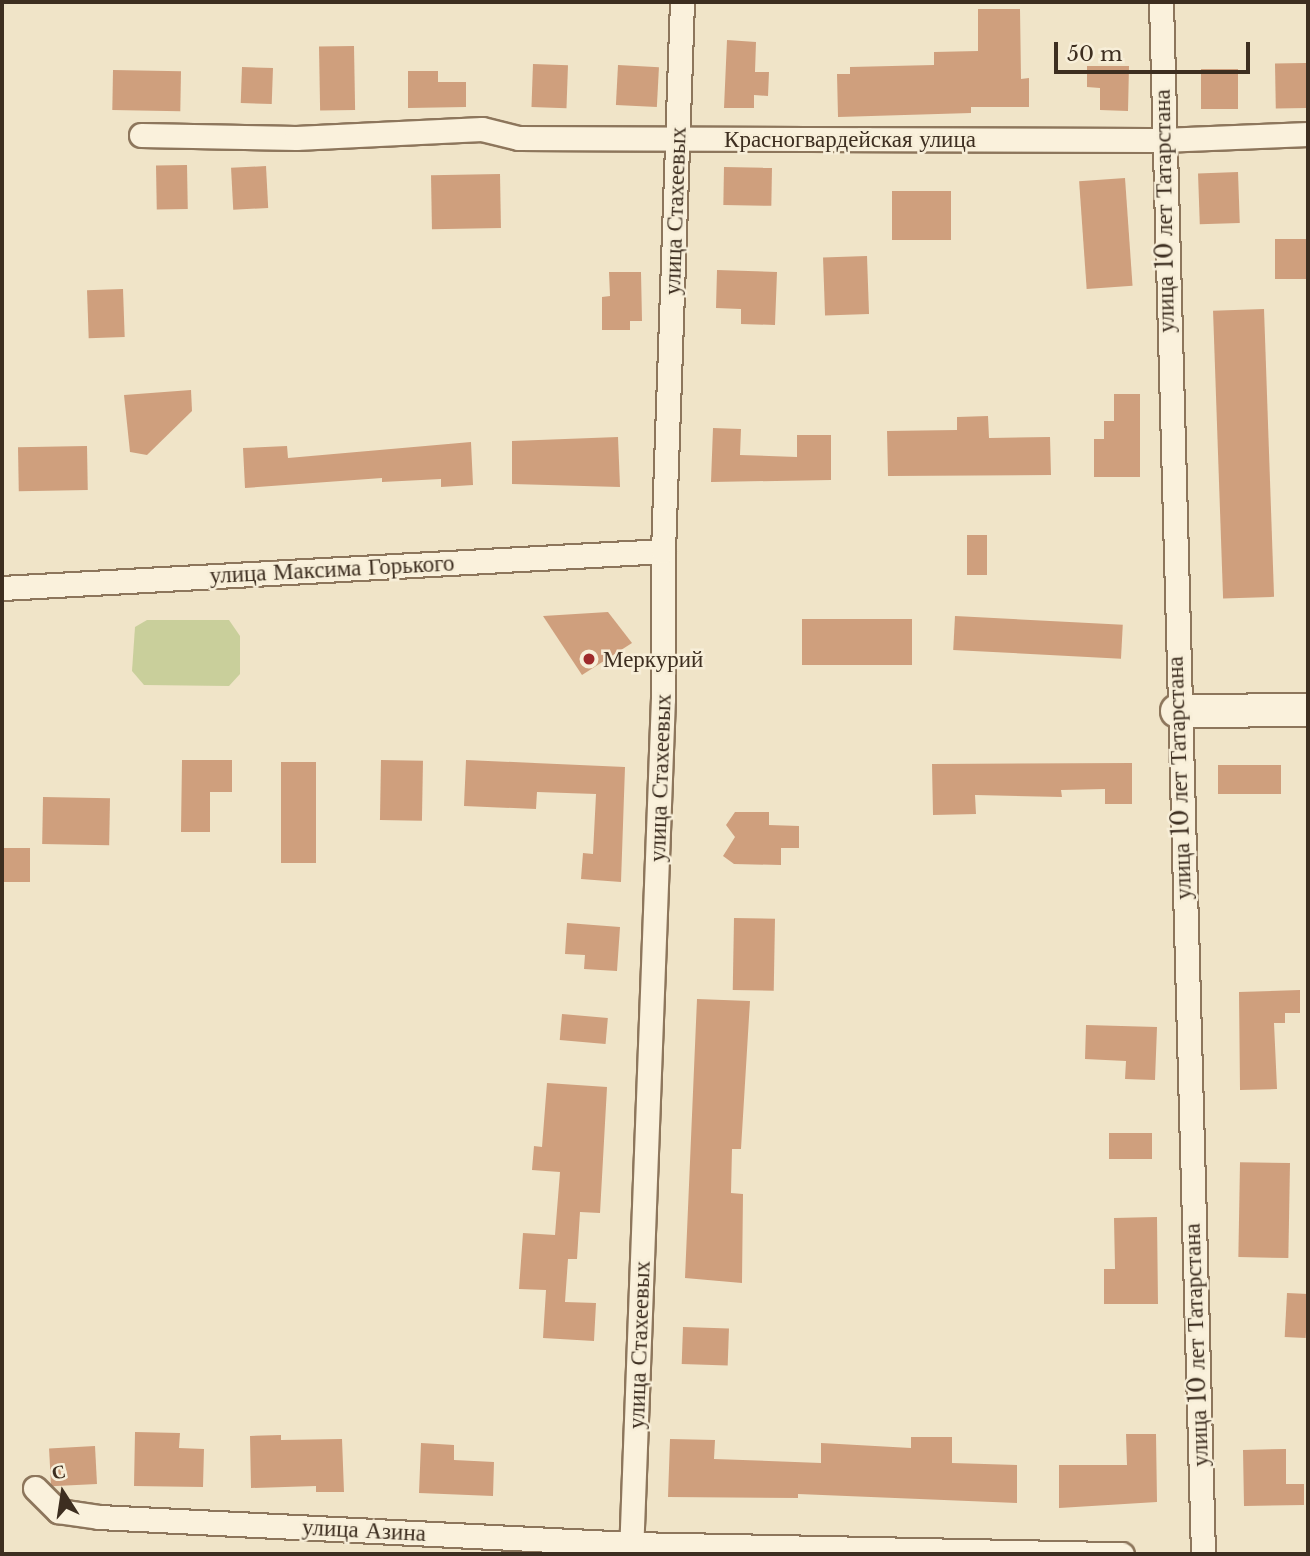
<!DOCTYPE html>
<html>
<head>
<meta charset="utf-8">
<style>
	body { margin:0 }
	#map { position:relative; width:1310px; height:1556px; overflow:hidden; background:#f0e4c8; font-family:"Libre Baskerville",serif }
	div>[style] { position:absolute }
	.green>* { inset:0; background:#c9cf9b }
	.building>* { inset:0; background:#cf9f7d; transform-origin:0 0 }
	.roads { filter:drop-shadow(2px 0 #8d765c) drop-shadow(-2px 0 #8d765c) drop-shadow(0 2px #8d765c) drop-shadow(0 -2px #8d765c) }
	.street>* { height:23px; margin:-11.5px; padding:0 11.5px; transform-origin:11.5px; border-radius:11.5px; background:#faf1dc }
	.secondary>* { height:32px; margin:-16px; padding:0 16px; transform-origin:16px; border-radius:16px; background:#faf1dc }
	.dots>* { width:19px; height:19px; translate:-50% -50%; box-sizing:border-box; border:4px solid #f7eed8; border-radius:50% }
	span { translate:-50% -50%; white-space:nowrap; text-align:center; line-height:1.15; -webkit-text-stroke:5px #f7eed8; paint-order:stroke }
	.street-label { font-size:23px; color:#3d2e20 }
	.poi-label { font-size:23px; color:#3d2e20 }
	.left { translate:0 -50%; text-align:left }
	.frame { position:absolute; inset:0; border:4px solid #3d2e20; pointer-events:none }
	.north { position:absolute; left:28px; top:1458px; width:70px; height:70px; -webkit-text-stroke:5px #f7eed8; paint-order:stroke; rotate:348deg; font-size:19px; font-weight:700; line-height:28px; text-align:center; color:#3d2e20 }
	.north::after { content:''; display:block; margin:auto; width:24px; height:32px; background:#3d2e20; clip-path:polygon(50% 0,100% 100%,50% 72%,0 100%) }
	.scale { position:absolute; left:1054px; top:42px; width:196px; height:32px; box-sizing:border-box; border:4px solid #3d2e20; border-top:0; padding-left:9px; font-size:21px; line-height:24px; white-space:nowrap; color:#3d2e20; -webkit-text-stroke:5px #f7eed8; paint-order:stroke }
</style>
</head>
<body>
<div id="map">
	<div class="green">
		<i style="clip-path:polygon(147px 620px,229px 620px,240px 636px,240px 674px,229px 686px,144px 685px,132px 671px,135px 627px)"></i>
	</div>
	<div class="building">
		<i style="clip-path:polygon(978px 9px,1020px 9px,1021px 79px,1029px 78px,1029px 107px,971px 107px,971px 113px,838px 117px,837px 74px,850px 74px,850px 67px,934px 65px,934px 52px,978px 51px)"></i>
		<i style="clip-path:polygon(727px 40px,756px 42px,755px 72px,769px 72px,768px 96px,754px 95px,754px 108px,724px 108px)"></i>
		<i style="left:354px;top:46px;width:64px;height:35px;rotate:89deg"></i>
		<i style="left:1306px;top:63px;width:45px;height:31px;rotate:89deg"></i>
		<i style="left:533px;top:64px;width:35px;height:43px;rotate:2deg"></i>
		<i style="left:618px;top:65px;width:41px;height:40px;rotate:3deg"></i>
		<i style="clip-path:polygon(1087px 66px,1129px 66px,1128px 111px,1100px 110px,1100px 88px,1087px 87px)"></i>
		<i style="left:242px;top:67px;width:31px;height:36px;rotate:2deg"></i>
		<i style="left:1201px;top:69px;width:37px;height:40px"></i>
		<i style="left:113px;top:70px;width:68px;height:40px;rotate:1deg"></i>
		<i style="clip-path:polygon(408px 71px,438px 71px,438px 82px,466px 82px,466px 107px,408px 108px)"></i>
		<i style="left:187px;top:165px;width:44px;height:31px;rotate:89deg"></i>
		<i style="left:266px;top:166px;width:42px;height:35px;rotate:87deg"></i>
		<i style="left:724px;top:167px;width:48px;height:38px;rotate:1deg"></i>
		<i style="left:1238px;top:172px;width:51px;height:40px;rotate:88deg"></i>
		<i style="left:500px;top:174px;width:54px;height:69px;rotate:89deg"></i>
		<i style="left:1125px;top:178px;width:108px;height:46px;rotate:86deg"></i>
		<i style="left:951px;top:191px;width:49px;height:59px;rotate:90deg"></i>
		<i style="left:1308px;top:239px;width:40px;height:33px;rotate:90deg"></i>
		<i style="left:867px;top:256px;width:58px;height:44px;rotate:88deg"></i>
		<i style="clip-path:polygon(717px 270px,777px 272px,775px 325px,741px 324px,741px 309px,716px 308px)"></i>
		<i style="clip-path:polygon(609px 272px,641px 272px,642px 321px,630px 321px,630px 330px,602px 330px,602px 297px,610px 296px)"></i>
		<i style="left:123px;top:289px;width:48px;height:36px;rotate:88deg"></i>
		<i style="left:1264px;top:309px;width:288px;height:51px;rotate:88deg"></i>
		<i style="clip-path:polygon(191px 390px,192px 411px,147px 455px,130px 452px,124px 395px)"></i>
		<i style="clip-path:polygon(1114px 394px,1140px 394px,1140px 477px,1094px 477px,1094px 439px,1104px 439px,1104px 421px,1114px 421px)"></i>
		<i style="clip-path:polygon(988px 416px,989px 438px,1050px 437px,1051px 475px,888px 476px,887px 431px,957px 430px,957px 417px)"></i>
		<i style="clip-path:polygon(713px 428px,741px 429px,740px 455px,797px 457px,797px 435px,831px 435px,831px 480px,711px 482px)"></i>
		<i style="clip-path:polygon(618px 437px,620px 487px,512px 484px,512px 441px)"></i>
		<i style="clip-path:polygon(471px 442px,473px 485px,441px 487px,441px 479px,382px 482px,382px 478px,245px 488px,243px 448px,287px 446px,288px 458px)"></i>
		<i style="left:87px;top:446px;width:44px;height:69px;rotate:89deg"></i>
		<i style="left:967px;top:535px;width:20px;height:40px"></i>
		<i style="clip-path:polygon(608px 612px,632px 643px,582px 675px,543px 616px)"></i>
		<i style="left:955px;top:616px;width:168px;height:34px;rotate:3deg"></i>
		<i style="left:912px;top:619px;width:46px;height:110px;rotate:90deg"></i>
		<i style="clip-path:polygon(182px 760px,232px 760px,232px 792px,210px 792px,210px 832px,181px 832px)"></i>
		<i style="left:381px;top:760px;width:42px;height:60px;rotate:1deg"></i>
		<i style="clip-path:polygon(466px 760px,625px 767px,621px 882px,581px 879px,583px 853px,593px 854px,596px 794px,537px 792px,536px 809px,464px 806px)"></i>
		<i style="left:281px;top:762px;width:35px;height:101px"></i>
		<i style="clip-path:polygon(1132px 763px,1132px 804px,1105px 804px,1105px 789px,1061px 790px,1062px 797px,975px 795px,976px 814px,933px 815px,932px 764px)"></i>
		<i style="left:1218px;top:765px;width:63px;height:29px"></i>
		<i style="left:43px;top:797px;width:67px;height:47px;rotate:1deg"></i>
		<i style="clip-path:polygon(735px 812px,769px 812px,769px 825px,799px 826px,799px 848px,781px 848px,781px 865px,734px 864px,723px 856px,735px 837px,726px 825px)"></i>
		<i style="left:4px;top:848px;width:26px;height:34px"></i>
		<i style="left:734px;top:918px;width:41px;height:72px;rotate:1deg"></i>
		<i style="clip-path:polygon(567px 923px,620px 927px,617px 971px,584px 969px,585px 955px,565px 954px)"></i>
		<i style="clip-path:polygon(1300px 990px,1300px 1013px,1285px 1013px,1285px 1023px,1274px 1023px,1277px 1089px,1240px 1090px,1239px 992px)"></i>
		<i style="clip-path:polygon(697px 999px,750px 1001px,741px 1149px,732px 1149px,731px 1193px,743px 1194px,742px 1283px,685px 1278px)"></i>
		<i style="left:562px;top:1014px;width:46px;height:26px;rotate:5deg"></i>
		<i style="clip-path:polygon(1086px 1025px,1157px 1027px,1155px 1080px,1125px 1079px,1126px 1061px,1085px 1059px)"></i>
		<i style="clip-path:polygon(547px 1083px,607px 1087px,600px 1213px,580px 1212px,577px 1259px,568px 1259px,565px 1302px,596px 1303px,594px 1341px,543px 1338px,546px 1290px,519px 1289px,523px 1233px,555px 1235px,560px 1172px,532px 1170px,534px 1146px,542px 1147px)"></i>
		<i style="left:1109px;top:1133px;width:43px;height:26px"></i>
		<i style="left:1290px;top:1163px;width:95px;height:50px;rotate:91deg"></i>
		<i style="clip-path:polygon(1157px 1217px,1158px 1304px,1104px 1304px,1104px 1269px,1115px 1269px,1114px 1218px)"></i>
		<i style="left:1287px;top:1293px;width:21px;height:44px;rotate:3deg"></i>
		<i style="left:683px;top:1327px;width:46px;height:37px;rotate:2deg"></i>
		<i style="clip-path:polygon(135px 1432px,180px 1433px,179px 1448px,204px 1449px,203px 1487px,134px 1486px)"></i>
		<i style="clip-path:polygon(1126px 1434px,1156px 1434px,1157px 1502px,1059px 1508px,1059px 1465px,1127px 1465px)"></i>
		<i style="clip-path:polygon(281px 1435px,281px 1440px,342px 1439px,344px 1492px,316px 1492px,316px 1486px,251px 1488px,250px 1436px)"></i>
		<i style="clip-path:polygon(911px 1437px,952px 1437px,952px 1463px,1017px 1465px,1017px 1503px,798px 1494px,798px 1498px,668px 1497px,670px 1439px,715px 1440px,714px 1459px,821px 1463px,821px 1443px,911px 1448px)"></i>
		<i style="clip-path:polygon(421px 1443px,454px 1445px,454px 1460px,494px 1462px,493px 1496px,419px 1493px)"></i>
		<i style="left:95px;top:1446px;width:38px;height:46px;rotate:87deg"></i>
		<i style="clip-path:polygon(1286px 1449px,1286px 1484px,1304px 1484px,1304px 1505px,1244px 1506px,1243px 1450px)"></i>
	</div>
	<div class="roads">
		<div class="street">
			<i style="left:1161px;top:2px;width:1553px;rotate:88.45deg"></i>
			<i style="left:141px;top:135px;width:155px;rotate:1.1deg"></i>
			<i style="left:296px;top:138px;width:186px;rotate:-2.8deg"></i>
			<i style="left:482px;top:129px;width:37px;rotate:14deg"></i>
			<i style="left:518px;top:138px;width:644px;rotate:0.18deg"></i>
			<i style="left:1162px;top:140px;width:146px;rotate:-2.4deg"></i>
			<i style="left:2px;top:588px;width:662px;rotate:-3.2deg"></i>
			<i style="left:35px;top:1488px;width:33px;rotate:45deg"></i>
			<i style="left:58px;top:1511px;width:41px;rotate:8.3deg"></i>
			<i style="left:99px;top:1517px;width:533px;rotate:2.91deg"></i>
			<i style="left:631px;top:1544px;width:491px;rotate:1.2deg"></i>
			<i style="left:631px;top:1554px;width:856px;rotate:-87.86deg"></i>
			<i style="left:663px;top:699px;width:148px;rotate:-90deg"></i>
			<i style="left:663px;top:551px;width:549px;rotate:-88.02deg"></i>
		</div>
		<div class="secondary">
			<i style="left:1177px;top:711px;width:131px;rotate:-0.4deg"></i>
		</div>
	</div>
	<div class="dots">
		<i style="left:589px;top:659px;background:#9e2a2b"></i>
	</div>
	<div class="street-label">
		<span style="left:850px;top:139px">Красногвардейская улица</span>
		<span style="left:675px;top:211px;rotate:-88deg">улица Стахеевых</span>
		<span style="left:1164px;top:211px;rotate:-91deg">улица 10 лет Татарстана</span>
		<span style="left:332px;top:569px;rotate:-3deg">улица Максима Горького</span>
		<span style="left:660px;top:778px;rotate:-88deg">улица Стахеевых</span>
		<span style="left:1179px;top:778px;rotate:-92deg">улица 10 лет Татарстана</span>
		<span style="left:639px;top:1345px;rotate:-88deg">улица Стахеевых</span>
		<span style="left:1196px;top:1345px;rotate:-92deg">улица 10 лет Татарстана</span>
		<span style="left:364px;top:1530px;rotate:3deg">улица Азина</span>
	</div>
	<div class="poi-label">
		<span class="left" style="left:603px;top:659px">Меркурий</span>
	</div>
	<div class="frame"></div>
	<div class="north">С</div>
	<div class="scale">50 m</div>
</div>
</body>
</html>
